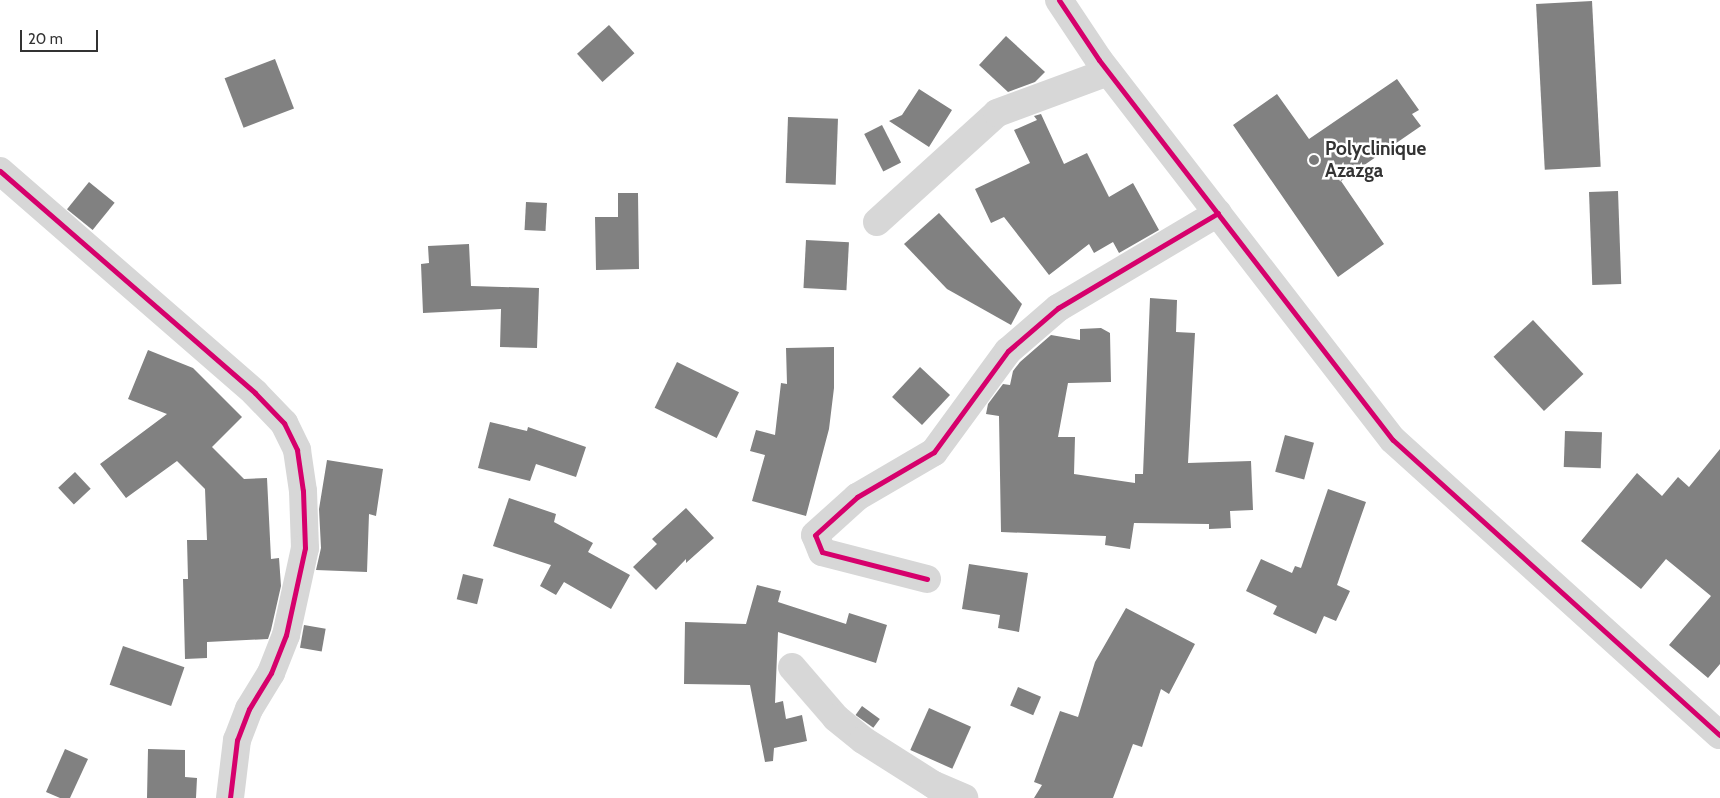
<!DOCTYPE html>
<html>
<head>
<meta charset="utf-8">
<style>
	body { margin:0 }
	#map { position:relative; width:1720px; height:798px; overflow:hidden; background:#fff; font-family:Cabin,sans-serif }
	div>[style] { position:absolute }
	.building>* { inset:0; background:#818181; transform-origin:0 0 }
	.minor>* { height:28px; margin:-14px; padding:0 14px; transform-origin:14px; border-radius:14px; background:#d7d7d7 }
	.cycleway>* { height:5px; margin:-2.5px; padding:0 2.5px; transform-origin:2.5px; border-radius:2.5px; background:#d6006c }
	.dots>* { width:14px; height:14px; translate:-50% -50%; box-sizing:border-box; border:2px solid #fff; border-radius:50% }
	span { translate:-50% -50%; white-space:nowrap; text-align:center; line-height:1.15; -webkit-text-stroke:5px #fff; paint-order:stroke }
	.poi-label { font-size:19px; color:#333; font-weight:700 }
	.left { translate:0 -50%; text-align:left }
	.scale { position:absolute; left:20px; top:30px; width:78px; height:22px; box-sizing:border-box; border:2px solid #333; border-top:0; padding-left:6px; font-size:15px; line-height:18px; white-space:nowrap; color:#333; -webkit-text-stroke:4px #fff; paint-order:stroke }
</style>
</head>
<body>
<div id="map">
	<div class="building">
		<i style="left:1592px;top:1px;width:166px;height:56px;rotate:87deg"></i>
		<i style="left:609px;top:25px;width:38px;height:43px;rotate:48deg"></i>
		<i style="clip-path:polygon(1006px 36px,1045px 72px,1035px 82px,1008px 92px,979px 65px)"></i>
		<i style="left:275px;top:59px;width:53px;height:54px;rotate:69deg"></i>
		<i style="clip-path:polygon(1397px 79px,1419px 110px,1412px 114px,1421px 126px,1341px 181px,1384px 244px,1338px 277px,1233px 125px,1277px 94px,1309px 139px)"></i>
		<i style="clip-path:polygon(919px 89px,952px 110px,929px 147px,889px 121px,902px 115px)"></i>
		<i style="clip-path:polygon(1041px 114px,1064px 164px,1087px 153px,1109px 197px,1133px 183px,1159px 230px,1119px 253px,1113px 242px,1094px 253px,1089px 244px,1049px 275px,1004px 217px,991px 223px,975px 189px,1030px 163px,1014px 130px,1037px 120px,1034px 116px)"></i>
		<i style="left:788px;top:117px;width:50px;height:66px;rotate:2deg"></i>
		<i style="left:882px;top:125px;width:42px;height:20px;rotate:63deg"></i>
		<i style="left:89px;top:182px;width:33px;height:35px;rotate:39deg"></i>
		<i style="left:1618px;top:191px;width:93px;height:29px;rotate:88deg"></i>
		<i style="clip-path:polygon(618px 193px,638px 193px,639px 269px,596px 270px,595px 217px,618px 217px)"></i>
		<i style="left:526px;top:202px;width:21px;height:28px;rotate:3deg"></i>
		<i style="clip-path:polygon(939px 213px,1022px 304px,1011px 325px,947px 289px,904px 244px)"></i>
		<i style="left:806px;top:240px;width:43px;height:48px;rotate:3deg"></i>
		<i style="clip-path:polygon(469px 244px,471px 286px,539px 288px,537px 348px,500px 347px,501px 309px,423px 313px,421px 264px,429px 263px,428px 246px)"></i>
		<i style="clip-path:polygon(1150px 298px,1177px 300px,1176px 332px,1195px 333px,1188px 463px,1251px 461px,1253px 510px,1230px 511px,1231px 528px,1209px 529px,1209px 524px,1134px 523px,1130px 549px,1105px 545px,1106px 536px,1001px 532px,999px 416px,986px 414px,988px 404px,1003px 384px,1010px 385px,1013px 371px,1020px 362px,1051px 335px,1080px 340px,1080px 329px,1101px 328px,1110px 333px,1111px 382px,1068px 383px,1058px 437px,1075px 437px,1074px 474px,1135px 483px,1135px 474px,1143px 474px)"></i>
		<i style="left:1533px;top:320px;width:74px;height:54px;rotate:47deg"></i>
		<i style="clip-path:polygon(834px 347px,834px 388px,829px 429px,806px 516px,752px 501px,765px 455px,750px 451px,756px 430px,775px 435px,781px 383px,787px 384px,786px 348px)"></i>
		<i style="clip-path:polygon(148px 350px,193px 368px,242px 417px,212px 447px,244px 479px,267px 478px,271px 559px,279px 558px,281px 586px,271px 630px,268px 639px,207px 642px,207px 658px,185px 659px,183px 579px,188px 579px,187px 540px,207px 540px,205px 489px,177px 461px,126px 498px,100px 464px,167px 414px,128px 399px)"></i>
		<i style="left:677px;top:362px;width:69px;height:51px;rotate:26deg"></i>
		<i style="left:920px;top:367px;width:41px;height:41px;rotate:43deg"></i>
		<i style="clip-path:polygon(490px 422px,527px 431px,528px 427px,586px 447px,576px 477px,536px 464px,530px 481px,478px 468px)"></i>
		<i style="left:1565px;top:431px;width:37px;height:36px;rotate:2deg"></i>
		<i style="left:1285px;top:435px;width:30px;height:38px;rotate:15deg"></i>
		<i style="clip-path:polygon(1720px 449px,1720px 664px,1708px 678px,1669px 645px,1711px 596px,1666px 559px,1641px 589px,1581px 541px,1637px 473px,1662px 496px,1678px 477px,1689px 487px)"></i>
		<i style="clip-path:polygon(327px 460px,383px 469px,376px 516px,369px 514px,367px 572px,316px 570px,321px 548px,319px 509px)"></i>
		<i style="left:75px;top:472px;width:23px;height:23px;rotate:47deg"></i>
		<i style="clip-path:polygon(1328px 489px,1366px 502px,1337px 585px,1350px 591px,1336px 621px,1324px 616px,1316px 634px,1273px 614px,1277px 606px,1246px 591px,1261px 559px,1292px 573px,1295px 566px,1301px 568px)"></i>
		<i style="clip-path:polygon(509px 498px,556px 514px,554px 522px,593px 543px,588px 552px,630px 575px,611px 609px,564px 582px,556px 595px,540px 586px,551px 565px,493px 546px)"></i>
		<i style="clip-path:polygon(686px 508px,714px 538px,686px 563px,686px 559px,656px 590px,633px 567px,657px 544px,652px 539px)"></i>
		<i style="clip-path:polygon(969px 564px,1028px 573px,1019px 632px,998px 628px,1000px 615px,962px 609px)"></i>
		<i style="left:463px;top:574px;width:21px;height:26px;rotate:14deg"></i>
		<i style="clip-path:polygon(757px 585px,781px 591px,778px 602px,846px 624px,849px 613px,887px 625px,876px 663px,778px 632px,775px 703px,783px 701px,786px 719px,802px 715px,807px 741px,774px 748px,773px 761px,765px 762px,750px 685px,684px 684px,685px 622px,746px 624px)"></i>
		<i style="clip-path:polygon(1126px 608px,1195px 644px,1169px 694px,1161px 689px,1142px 747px,1133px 744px,1113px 798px,1034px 798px,1042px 785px,1034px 782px,1060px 711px,1078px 717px,1095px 662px)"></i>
		<i style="left:304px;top:625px;width:22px;height:23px;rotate:10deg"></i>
		<i style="left:123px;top:646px;width:65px;height:41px;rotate:19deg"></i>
		<i style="left:1018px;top:687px;width:25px;height:20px;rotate:23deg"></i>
		<i style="left:862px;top:706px;width:22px;height:11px;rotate:36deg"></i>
		<i style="left:929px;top:708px;width:46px;height:46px;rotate:24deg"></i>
		<i style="clip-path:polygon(65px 749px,88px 759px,70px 798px,60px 798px,46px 792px)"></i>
		<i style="clip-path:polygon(148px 749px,185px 750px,185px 777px,197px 778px,196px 798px,147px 798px)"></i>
	</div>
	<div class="minor">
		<i style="left:1059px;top:0;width:72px;rotate:56.3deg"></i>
		<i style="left:1099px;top:60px;width:480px;rotate:52.3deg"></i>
		<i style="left:1393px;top:440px;width:440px;rotate:42.1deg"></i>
		<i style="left:0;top:171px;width:338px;rotate:41deg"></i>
		<i style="left:255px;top:393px;width:42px;rotate:46deg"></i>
		<i style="left:284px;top:423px;width:30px;rotate:64deg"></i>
		<i style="left:297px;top:450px;width:41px;rotate:81.7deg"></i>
		<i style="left:303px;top:491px;width:57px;rotate:88deg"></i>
		<i style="left:305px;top:548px;width:89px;rotate:102.3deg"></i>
		<i style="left:286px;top:635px;width:41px;rotate:111.5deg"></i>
		<i style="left:271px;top:673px;width:42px;rotate:121.4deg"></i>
		<i style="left:249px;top:709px;width:33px;rotate:111deg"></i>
		<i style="left:237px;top:740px;width:58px;rotate:96.9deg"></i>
		<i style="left:877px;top:222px;width:162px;rotate:-42.2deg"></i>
		<i style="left:997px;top:113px;width:118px;rotate:-20.3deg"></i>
		<i style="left:927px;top:579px;width:108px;rotate:-165.6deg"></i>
		<i style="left:822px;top:552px;width:18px;rotate:-112deg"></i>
		<i style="left:815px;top:535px;width:57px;rotate:-42.1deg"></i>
		<i style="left:857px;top:497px;width:89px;rotate:-30.3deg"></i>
		<i style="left:934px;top:452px;width:125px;rotate:-53.8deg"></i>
		<i style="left:1008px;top:351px;width:66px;rotate:-40.7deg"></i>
		<i style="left:1058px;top:308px;width:186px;rotate:-30.7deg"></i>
		<i style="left:792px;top:667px;width:67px;rotate:49.2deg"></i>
		<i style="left:836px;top:718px;width:35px;rotate:39deg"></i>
		<i style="left:863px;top:740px;width:84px;rotate:32.4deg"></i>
		<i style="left:934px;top:785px;width:33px;rotate:23deg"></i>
	</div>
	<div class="cycleway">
		<i style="left:1059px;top:0;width:72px;rotate:56.3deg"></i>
		<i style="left:1099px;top:60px;width:480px;rotate:52.3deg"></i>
		<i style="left:1393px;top:440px;width:440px;rotate:42.1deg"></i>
		<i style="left:0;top:171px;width:338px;rotate:41deg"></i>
		<i style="left:255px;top:393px;width:42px;rotate:46deg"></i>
		<i style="left:284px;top:423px;width:30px;rotate:64deg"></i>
		<i style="left:297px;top:450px;width:41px;rotate:81.7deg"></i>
		<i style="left:303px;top:491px;width:57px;rotate:88deg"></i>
		<i style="left:305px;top:548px;width:89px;rotate:102.3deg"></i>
		<i style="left:286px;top:635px;width:41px;rotate:111.5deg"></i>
		<i style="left:271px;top:673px;width:42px;rotate:121.4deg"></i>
		<i style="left:249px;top:709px;width:33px;rotate:111deg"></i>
		<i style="left:237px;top:740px;width:58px;rotate:96.9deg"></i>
		<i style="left:927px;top:579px;width:108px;rotate:-165.6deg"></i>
		<i style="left:822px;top:552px;width:18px;rotate:-112deg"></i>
		<i style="left:815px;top:535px;width:57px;rotate:-42.1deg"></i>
		<i style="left:857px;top:497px;width:89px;rotate:-30.3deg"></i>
		<i style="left:934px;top:452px;width:125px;rotate:-53.8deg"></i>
		<i style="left:1008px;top:351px;width:66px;rotate:-40.7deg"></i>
		<i style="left:1058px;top:308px;width:186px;rotate:-30.7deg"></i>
	</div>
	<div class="dots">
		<i style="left:1314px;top:160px;background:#7a7a7a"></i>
	</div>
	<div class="poi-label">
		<span class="left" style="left:1325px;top:160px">Polyclinique<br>Azazga</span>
	</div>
	<div class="scale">20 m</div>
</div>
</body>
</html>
